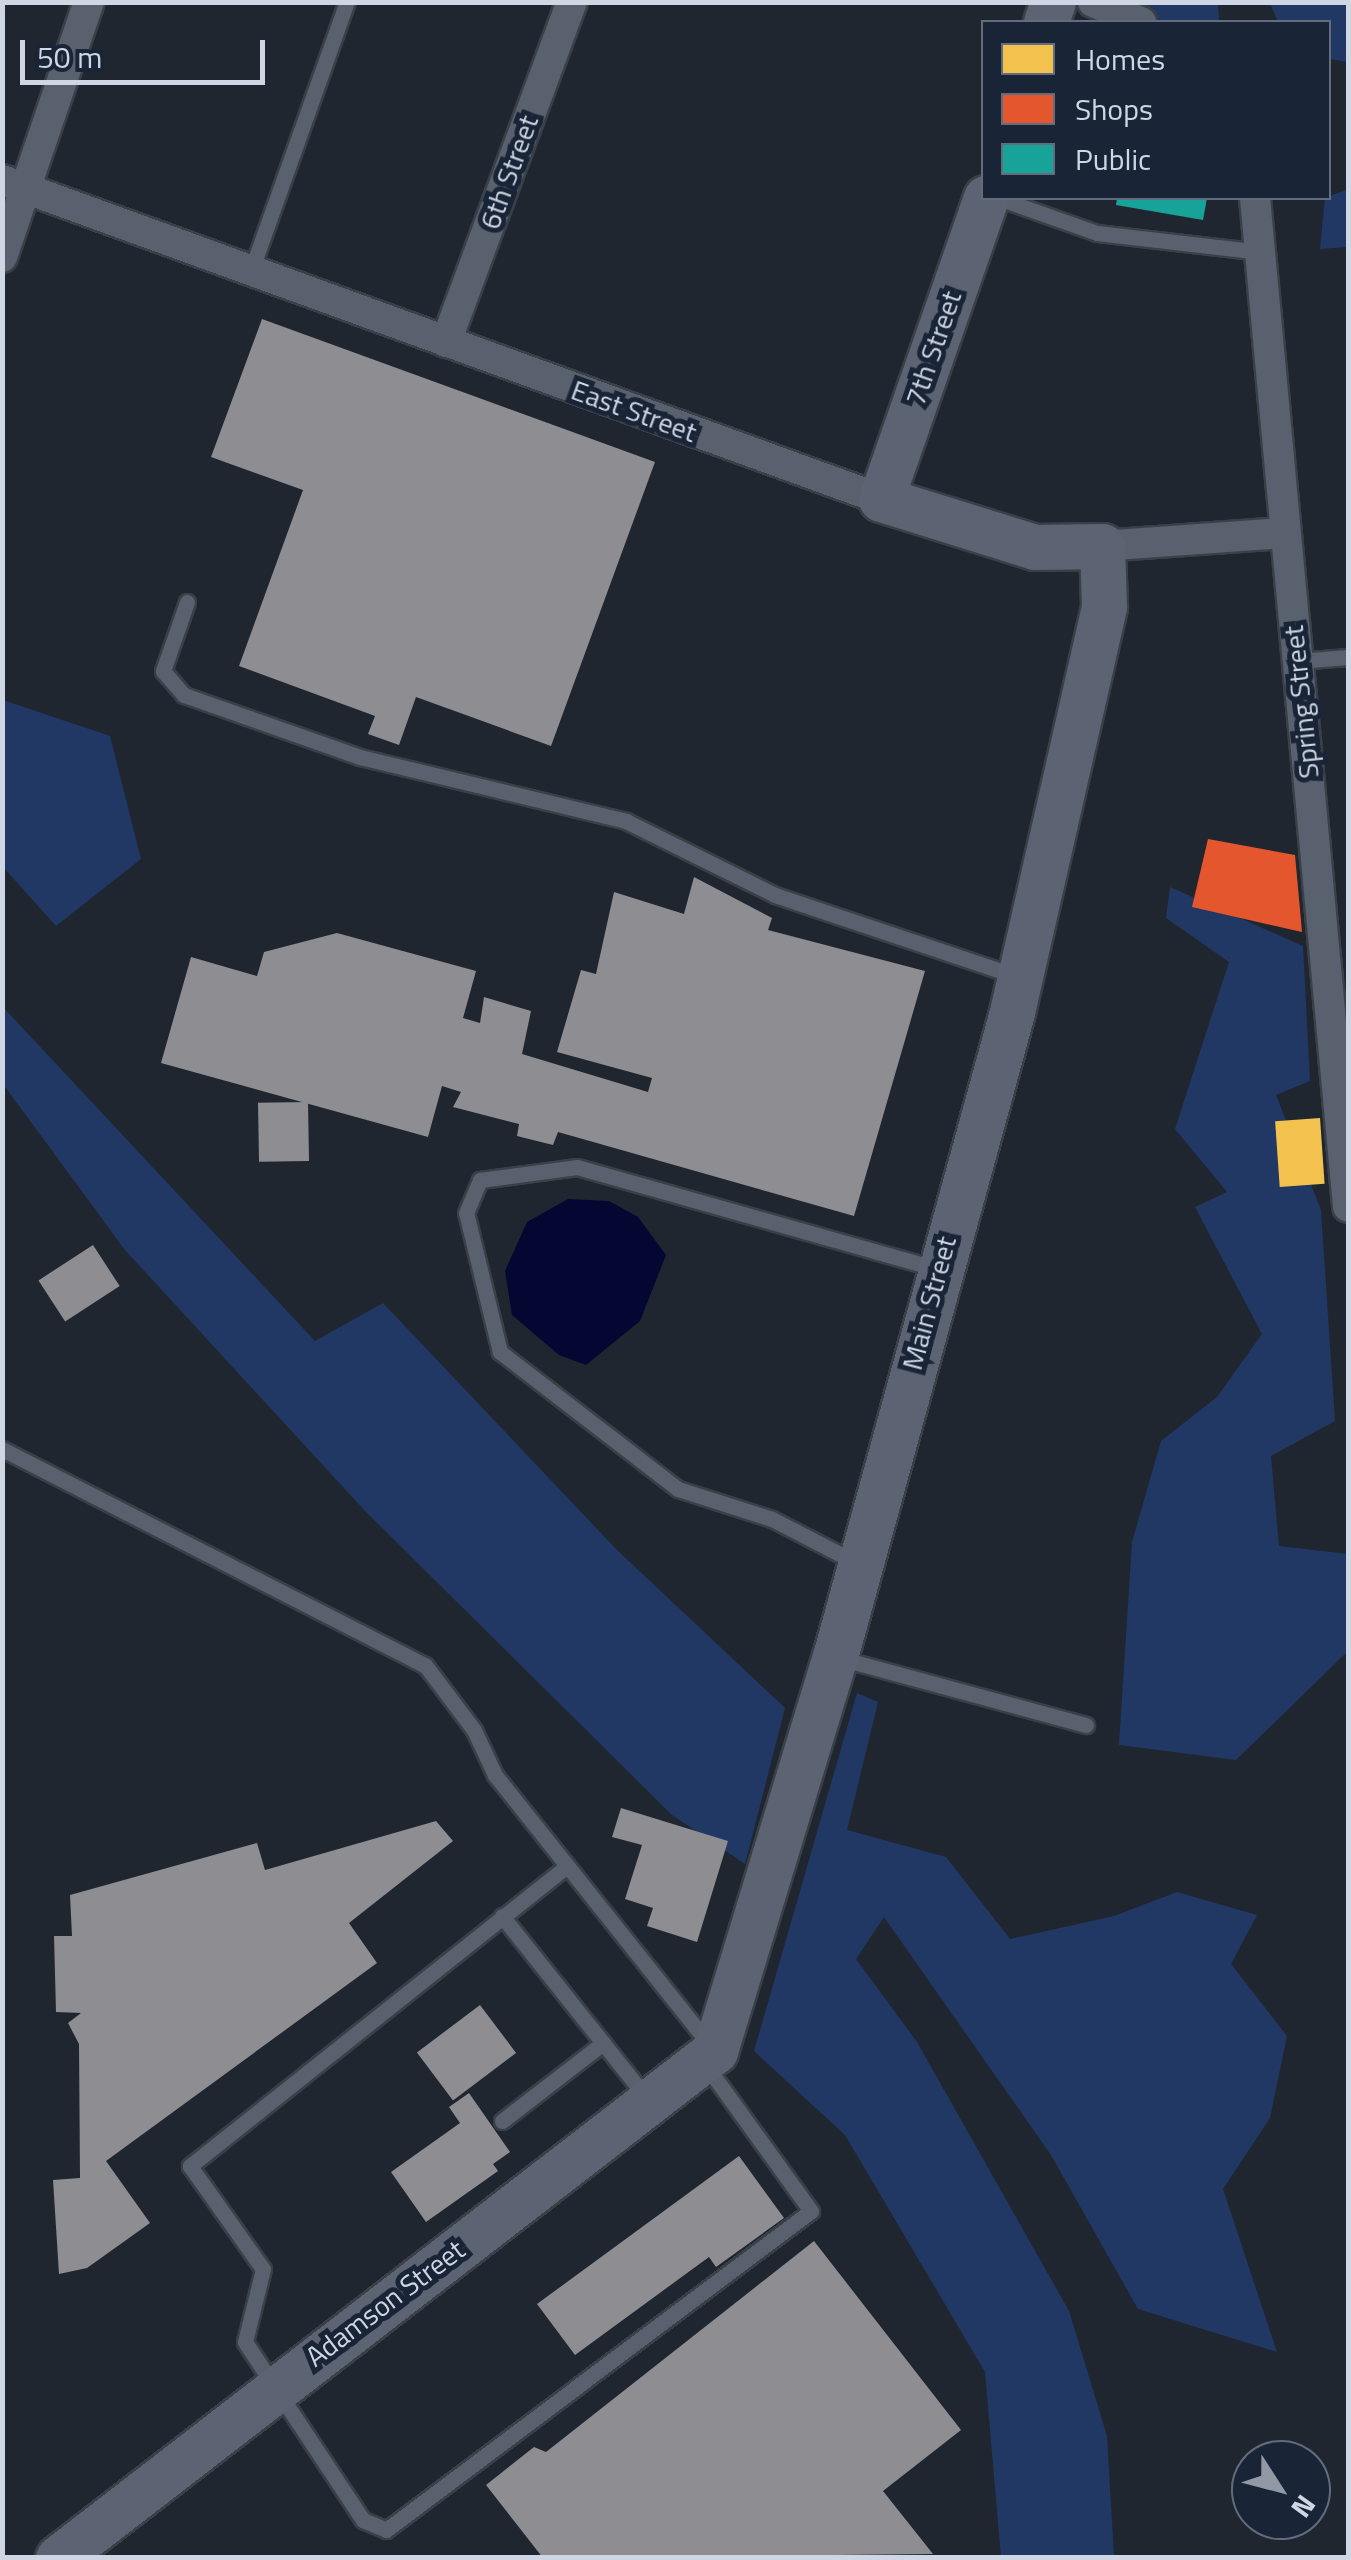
<!DOCTYPE html>
<html>
<head>
<meta charset="utf-8">
<style>
	body { margin:0 }
	#map { position:relative; width:1351px; height:2560px; overflow:hidden; background:#202630; font-family:"Titillium Web",sans-serif }
	div>[style] { position:absolute }
	.green>* { inset:0; background:#203863 }
	.water>* { inset:0; background:#030732 }
	.homes>* { inset:0; background:#f2c14e; transform-origin:0 0 }
	.shops>* { inset:0; background:#e4572e }
	.public>* { inset:0; background:#17a398 }
	.industry>* { inset:0; background:#8d8d92; transform-origin:0 0 }
	.roads { filter:drop-shadow(2px 0 #3a4047) drop-shadow(-2px 0 #3a4047) drop-shadow(0 2px #3a4047) drop-shadow(0 -2px #3a4047) }
	.lane>* { height:15px; margin:-7.5px; padding:0 7.5px; transform-origin:7.5px; border-radius:7.5px; background:#59616e }
	.street>* { height:30px; margin:-15px; padding:0 15px; transform-origin:15px; border-radius:15px; background:#59616e }
	.secondary>* { height:45px; margin:-22.5px; padding:0 22.5px; transform-origin:22.5px; border-radius:22.5px; background:#5c6372 }
	span { translate:-50% -50%; white-space:nowrap; text-align:center; line-height:1.15; -webkit-text-stroke:10px #192437; paint-order:stroke }
	.street-label { font-size:28px; color:#cfd7e4 }
	.frame { position:absolute; inset:0; border:5px solid #cfd7e4; pointer-events:none }
	.legend { position:absolute; left:981px; top:20px; width:350px; height:180px; box-sizing:border-box; background:#192437; border:2px solid #626c7c; margin:0; padding:12px 18px; list-style:none; font-size:30px; color:#cfd7e4 }
	.legend li { display:flex; align-items:center; gap:20px; height:50px }
	.legend b { width:50px; border:2px solid #626c7c }
	.north { position:absolute; left:1231px; top:2440px; width:100px; height:100px; box-sizing:border-box; background:#192437; border:2px solid #626c7c; border-radius:50%; rotate:126deg; font-size:28px; font-weight:700; line-height:40px; text-align:center; color:#cfd7e4 }
	.north::after { content:''; display:block; margin:auto; width:35px; height:45px; background:#9299a5; clip-path:polygon(50% 0,100% 100%,50% 72%,0 100%) }
	.scale { position:absolute; left:20px; top:40px; width:245px; height:45px; box-sizing:border-box; border:5px solid #cfd7e4; border-top:0; padding-left:12px; font-size:30px; line-height:35px; white-space:nowrap; color:#cfd7e4; -webkit-text-stroke:8px #192437; paint-order:stroke }
</style>
</head>
<body>
<div id="map">
	<div class="green">
		<i style="clip-path:polygon(1093px 3px,1218px 3px,1219px 22px,1133px 19px)"></i>
		<i style="clip-path:polygon(1270px 3px,1348px 3px,1348px 62px,1329px 59px,1328px 22px,1278px 22px)"></i>
		<i style="clip-path:polygon(1348px 189px,1348px 247px,1320px 249px,1325px 198px)"></i>
		<i style="clip-path:polygon(3px 700px,110px 736px,141px 859px,56px 926px,3px 867px)"></i>
		<i style="clip-path:polygon(1170px 887px,1303px 946px,1310px 1081px,1276px 1095px,1321px 1210px,1335px 1421px,1271px 1456px,1279px 1546px,1348px 1554px,1348px 1651px,1236px 1760px,1119px 1745px,1132px 1542px,1161px 1441px,1217px 1397px,1262px 1334px,1195px 1207px,1227px 1192px,1175px 1129px,1229px 962px,1166px 918px)"></i>
		<i style="clip-path:polygon(2px 1006px,315px 1341px,383px 1303px,617px 1550px,785px 1708px,745px 1864px,672px 1815px,366px 1512px,125px 1250px,3px 1084px)"></i>
		<i style="clip-path:polygon(857px 1693px,878px 1702px,847px 1830px,946px 1857px,1010px 1939px,1114px 1916px,1177px 1892px,1257px 1915px,1231px 1964px,1287px 2036px,1270px 2118px,1223px 2189px,1277px 2352px,1138px 2309px,1051px 2155px,884px 1917px,856px 1959px,917px 2042px,1069px 2311px,1107px 2436px,1114px 2557px,1001px 2557px,985px 2372px,845px 2135px,754px 2051px)"></i>
	</div>
	<div class="water">
		<i style="clip-path:polygon(568px 1199px,609px 1201px,638px 1217px,666px 1255px,640px 1321px,586px 1365px,559px 1355px,512px 1315px,505px 1271px,527px 1222px)"></i>
	</div>
	<div class="homes">
		<i style="left:1320px;top:1118px;width:66px;height:45px;rotate:86deg"></i>
	</div>
	<div class="shops">
		<i style="clip-path:polygon(1208px 839px,1295px 855px,1302px 932px,1192px 907px)"></i>
	</div>
	<div class="public">
		<i style="clip-path:polygon(1117px 198px,1207px 198px,1203px 220px,1116px 205px)"></i>
	</div>
	<div class="industry">
		<i style="clip-path:polygon(262px 319px,655px 462px,551px 746px,416px 697px,399px 745px,368px 734px,375px 716px,239px 666px,303px 490px,211px 457px)"></i>
		<i style="clip-path:polygon(694px 877px,772px 918px,768px 930px,925px 971px,854px 1216px,558px 1132px,553px 1145px,517px 1136px,519px 1124px,453px 1107px,461px 1092px,442px 1086px,428px 1137px,161px 1063px,191px 957px,257px 976px,264px 952px,337px 933px,476px 971px,463px 1018px,480px 1023px,484px 997px,531px 1011px,522px 1054px,648px 1092px,652px 1078px,557px 1052px,581px 970px,596px 974px,614px 892px,684px 914px)"></i>
		<i style="left:308px;top:1102px;width:59px;height:50px;rotate:89deg"></i>
		<i style="left:93px;top:1245px;width:49px;height:65px;rotate:57deg"></i>
		<i style="clip-path:polygon(621px 1808px,728px 1841px,697px 1942px,647px 1926px,653px 1908px,625px 1899px,642px 1845px,612px 1837px)"></i>
		<i style="clip-path:polygon(436px 1821px,453px 1841px,349px 1923px,377px 1963px,106px 2161px,150px 2223px,87px 2268px,59px 2274px,53px 2180px,80px 2178px,79px 2044px,68px 2023px,81px 2013px,56px 2012px,54px 1936px,72px 1936px,70px 1895px,257px 1843px,265px 1870px)"></i>
		<i style="left:480px;top:2005px;width:60px;height:79px;rotate:53deg"></i>
		<i style="clip-path:polygon(469px 2093px,510px 2152px,493px 2164px,498px 2171px,426px 2222px,391px 2172px,460px 2123px,449px 2107px)"></i>
		<i style="clip-path:polygon(739px 2156px,784px 2218px,716px 2267px,709px 2257px,575px 2355px,537px 2304px)"></i>
		<i style="clip-path:polygon(814px 2241px,961px 2430px,883px 2491px,933px 2554px,543px 2558px,486px 2485px,534px 2447px,546px 2452px)"></i>
	</div>
	<div class="roads">
		<div class="lane">
			<i style="left:998px;top:198px;width:105px;rotate:19.5deg"></i>
			<i style="left:1097px;top:233px;width:165px;rotate:6.6deg"></i>
			<i style="left:251px;top:271px;width:286px;rotate:-70.4deg"></i>
			<i style="left:187px;top:602px;width:73px;rotate:109.2deg"></i>
			<i style="left:163px;top:671px;width:32px;rotate:49deg"></i>
			<i style="left:184px;top:695px;width:187px;rotate:19.4deg"></i>
			<i style="left:360px;top:757px;width:274px;rotate:13.5deg"></i>
			<i style="left:626px;top:821px;width:166px;rotate:26.4deg"></i>
			<i style="left:775px;top:895px;width:254px;rotate:18.6deg"></i>
			<i style="left:1298px;top:661px;width:50px;rotate:-4.6deg"></i>
			<i style="left:2px;top:1449px;width:475px;rotate:27.1deg"></i>
			<i style="left:425px;top:1665px;width:81px;rotate:53deg"></i>
			<i style="left:474px;top:1730px;width:50px;rotate:65deg"></i>
			<i style="left:495px;top:1775px;width:344px;rotate:51.5deg"></i>
			<i style="left:857px;top:1563px;width:96px;rotate:-152.6deg"></i>
			<i style="left:772px;top:1519px;width:99px;rotate:-162.3deg"></i>
			<i style="left:678px;top:1489px;width:225px;rotate:-142.4deg"></i>
			<i style="left:500px;top:1352px;width:143px;rotate:-103.7deg"></i>
			<i style="left:466px;top:1213px;width:36px;rotate:-67deg"></i>
			<i style="left:480px;top:1180px;width:98px;rotate:-7.6deg"></i>
			<i style="left:577px;top:1167px;width:374px;rotate:15.8deg"></i>
			<i style="left:839px;top:1658px;width:256px;rotate:15.2deg"></i>
			<i style="left:567px;top:1866px;width:482px;rotate:141.5deg"></i>
			<i style="left:190px;top:2166px;width:126px;rotate:54.7deg"></i>
			<i style="left:263px;top:2269px;width:75px;rotate:103.9deg"></i>
			<i style="left:245px;top:2342px;width:214px;rotate:56.5deg"></i>
			<i style="left:363px;top:2520px;width:25px;rotate:23deg"></i>
			<i style="left:386px;top:2530px;width:531px;rotate:-36.89deg"></i>
			<i style="left:811px;top:2211px;width:181px;rotate:-125.8deg"></i>
			<i style="left:502px;top:1916px;width:233px;rotate:51.5deg"></i>
			<i style="left:502px;top:2121px;width:128px;rotate:-37.7deg"></i>
		</div>
		<div class="street">
			<i style="left:1093px;top:2px;width:52px;rotate:22.6deg"></i>
			<i style="left:2px;top:180px;width:935px;rotate:19.95deg"></i>
			<i style="left:1255px;top:198px;width:1013px;rotate:84.73deg"></i>
			<i style="left:2px;top:257px;width:269px;rotate:-71.2deg"></i>
			<i style="left:446px;top:342px;width:363px;rotate:-69.7deg"></i>
			<i style="left:1102px;top:546px;width:181px;rotate:-4.1deg"></i>
		</div>
		<div class="secondary">
			<i style="left:1046px;top:22px;width:21px;rotate:-71deg"></i>
			<i style="left:58px;top:2558px;width:830px;rotate:-37.66deg"></i>
			<i style="left:715px;top:2051px;width:412px;rotate:-73.1deg"></i>
			<i style="left:835px;top:1657px;width:669px;rotate:-74.65deg"></i>
			<i style="left:1012px;top:1012px;width:416px;rotate:-77.2deg"></i>
			<i style="left:1104px;top:606px;width:60px;rotate:-91.9deg"></i>
			<i style="left:1102px;top:546px;width:67px;rotate:179.1deg"></i>
			<i style="left:1035px;top:547px;width:161px;rotate:-162.7deg"></i>
			<i style="left:881px;top:499px;width:319px;rotate:-70.8deg"></i>
		</div>
	</div>
	<div class="street-label">
		<span style="left:509px;top:172px;rotate:-70deg">6th Street</span>
		<span style="left:933px;top:348px;rotate:-71deg">7th Street</span>
		<span style="left:634px;top:411px;rotate:20deg">East Street</span>
		<span style="left:1301px;top:702px;rotate:-96deg">Spring Street</span>
		<span style="left:929px;top:1303px;rotate:-75deg">Main Street</span>
		<span style="left:385px;top:2303px;rotate:-37deg">Adamson Street</span>
	</div>
	<div class="frame"></div>
	<ul class="legend">
	<li><b style="height:28px;background:#f2c14e"></b>Homes</li>
	<li><b style="height:28px;background:#e4572e"></b>Shops</li>
	<li><b style="height:28px;background:#17a398"></b>Public</li>
	</ul>
	<div class="north">N</div>
	<div class="scale">50 m</div>
</div>
</body>
</html>
